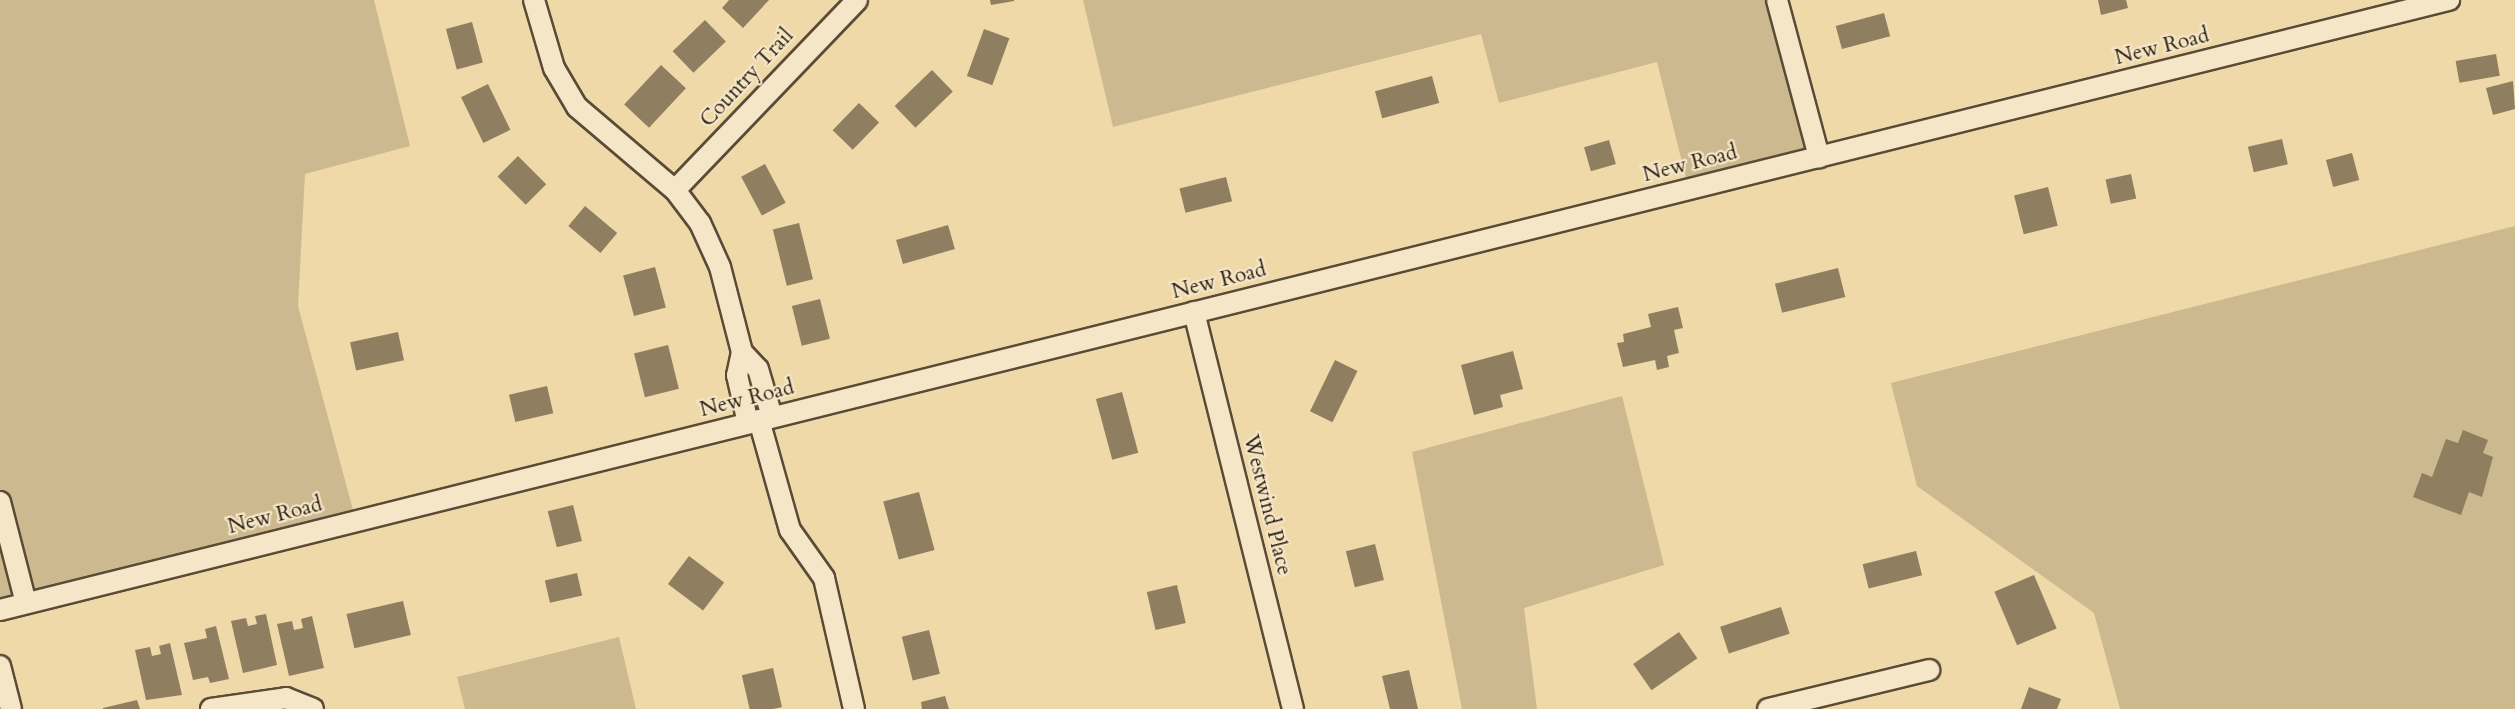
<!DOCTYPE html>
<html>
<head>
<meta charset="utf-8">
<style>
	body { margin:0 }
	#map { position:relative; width:2515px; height:709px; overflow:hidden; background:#efd9a9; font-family:Cardo,serif }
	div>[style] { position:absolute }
	.green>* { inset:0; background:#cdb98f }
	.building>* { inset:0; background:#8f7e60; transform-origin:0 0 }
	.roads { filter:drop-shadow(2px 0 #5a4b37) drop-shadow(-2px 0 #5a4b37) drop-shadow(0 2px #5a4b37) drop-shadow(0 -2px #5a4b37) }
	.minor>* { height:20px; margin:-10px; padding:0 10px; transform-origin:10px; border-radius:10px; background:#f5e6c7 }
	span { translate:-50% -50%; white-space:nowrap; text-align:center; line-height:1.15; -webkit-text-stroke:4.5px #f5e6c7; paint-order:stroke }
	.street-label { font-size:21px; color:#281c11 }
</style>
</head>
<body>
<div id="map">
	<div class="green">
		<i style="clip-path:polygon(0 0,374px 0,410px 146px,305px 174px,298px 306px,356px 521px,0 610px)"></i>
		<i style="clip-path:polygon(1083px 0,1777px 0,1819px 157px,1689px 190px,1657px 62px,1499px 103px,1481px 34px,1113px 127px)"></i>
		<i style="clip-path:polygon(2515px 226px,2515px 709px,2120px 709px,2094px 613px,1917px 486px,1891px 383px)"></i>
		<i style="clip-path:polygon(1622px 396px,1664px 565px,1524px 608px,1537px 709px,1462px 709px,1412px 452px)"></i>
		<i style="clip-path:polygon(619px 637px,636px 709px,465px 709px,457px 677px)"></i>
	</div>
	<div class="building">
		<i style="clip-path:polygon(729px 0,769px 0,743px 28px,722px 8px)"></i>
		<i style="clip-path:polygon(990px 0,1014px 0,1014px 1px,991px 5px)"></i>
		<i style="clip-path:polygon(2098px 0,2126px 0,2128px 8px,2101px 15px)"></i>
		<i style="left:1884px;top:13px;width:24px;height:50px;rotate:75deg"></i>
		<i style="left:705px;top:20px;width:30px;height:45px;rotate:46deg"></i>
		<i style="left:472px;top:22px;width:42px;height:27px;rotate:75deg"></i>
		<i style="left:984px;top:29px;width:27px;height:50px;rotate:20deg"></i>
		<i style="left:2496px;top:54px;width:22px;height:41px;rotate:80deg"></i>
		<i style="left:661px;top:65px;width:34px;height:54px;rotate:43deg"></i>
		<i style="left:932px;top:70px;width:30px;height:52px;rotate:46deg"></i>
		<i style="left:1432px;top:76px;width:28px;height:59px;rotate:75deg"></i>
		<i style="clip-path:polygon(2513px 81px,2515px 109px,2493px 115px,2486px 88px)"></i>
		<i style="left:488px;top:84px;width:51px;height:30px;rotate:64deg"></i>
		<i style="left:859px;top:103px;width:28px;height:38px;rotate:44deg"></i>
		<i style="left:2282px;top:139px;width:26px;height:35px;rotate:77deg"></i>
		<i style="left:1609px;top:140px;width:25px;height:26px;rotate:74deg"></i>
		<i style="left:2352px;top:153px;width:28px;height:27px;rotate:75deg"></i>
		<i style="left:518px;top:156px;width:40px;height:29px;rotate:45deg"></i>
		<i style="left:765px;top:164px;width:44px;height:27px;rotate:62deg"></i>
		<i style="left:2131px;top:174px;width:25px;height:26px;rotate:78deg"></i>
		<i style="left:1226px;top:177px;width:25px;height:48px;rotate:76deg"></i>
		<i style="left:2048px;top:187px;width:40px;height:35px;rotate:76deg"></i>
		<i style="left:585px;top:206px;width:42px;height:26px;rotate:40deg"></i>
		<i style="left:799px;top:223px;width:58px;height:27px;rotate:76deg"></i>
		<i style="left:948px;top:225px;width:25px;height:54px;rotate:74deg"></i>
		<i style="left:655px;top:267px;width:42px;height:33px;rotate:75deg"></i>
		<i style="left:1838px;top:268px;width:30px;height:65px;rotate:76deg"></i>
		<i style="left:820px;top:299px;width:41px;height:29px;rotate:76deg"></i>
		<i style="clip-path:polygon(1678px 307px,1683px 328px,1674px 330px,1679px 353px,1667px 356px,1669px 367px,1657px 370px,1655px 360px,1623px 367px,1617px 343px,1624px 342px,1623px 334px,1651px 327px,1648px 314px)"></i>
		<i style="left:398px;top:332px;width:29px;height:49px;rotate:78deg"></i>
		<i style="left:668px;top:345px;width:45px;height:35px;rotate:76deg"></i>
		<i style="clip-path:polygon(1513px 351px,1523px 389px,1500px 395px,1503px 407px,1474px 415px,1461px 365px)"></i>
		<i style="left:1335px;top:360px;width:25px;height:57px;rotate:26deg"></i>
		<i style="left:547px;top:386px;width:28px;height:39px;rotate:77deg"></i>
		<i style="left:1122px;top:392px;width:63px;height:27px;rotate:75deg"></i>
		<i style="clip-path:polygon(2463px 430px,2488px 440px,2483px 453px,2493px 457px,2482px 497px,2469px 492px,2461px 515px,2413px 497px,2422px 473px,2432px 477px,2446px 439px,2458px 443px)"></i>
		<i style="left:919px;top:492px;width:60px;height:37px;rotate:75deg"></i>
		<i style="left:573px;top:505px;width:37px;height:26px;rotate:76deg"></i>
		<i style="left:1375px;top:544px;width:37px;height:30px;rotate:76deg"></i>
		<i style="left:1916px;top:551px;width:25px;height:55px;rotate:76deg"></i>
		<i style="left:689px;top:556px;width:44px;height:35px;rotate:37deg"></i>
		<i style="left:577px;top:573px;width:23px;height:33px;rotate:77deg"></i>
		<i style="left:2034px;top:575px;width:58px;height:43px;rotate:67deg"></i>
		<i style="left:1177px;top:585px;width:39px;height:31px;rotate:77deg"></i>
		<i style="left:403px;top:601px;width:35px;height:58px;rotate:77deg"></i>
		<i style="left:1781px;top:607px;width:28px;height:64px;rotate:72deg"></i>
		<i style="clip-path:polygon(266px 614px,277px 665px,243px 673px,231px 621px,246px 618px,248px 626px,257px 624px,255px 616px)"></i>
		<i style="clip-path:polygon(312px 616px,324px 668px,289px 676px,277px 624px,292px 621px,294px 630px,303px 628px,301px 619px)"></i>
		<i style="clip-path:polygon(216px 626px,229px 679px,210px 683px,208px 677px,193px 680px,184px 643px,207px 638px,205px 629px)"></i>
		<i style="left:929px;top:630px;width:45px;height:28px;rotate:76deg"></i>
		<i style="left:1679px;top:632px;width:32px;height:56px;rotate:55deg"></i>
		<i style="clip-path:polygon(170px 643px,182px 695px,146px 700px,135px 650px,150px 647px,152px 656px,161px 654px,159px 646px)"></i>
		<i style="left:773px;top:668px;width:40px;height:32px;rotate:77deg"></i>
		<i style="clip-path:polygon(1409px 670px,1418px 709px,1390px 709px,1382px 676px)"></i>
		<i style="clip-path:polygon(2029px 687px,2061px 699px,2057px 709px,2021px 709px)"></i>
		<i style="clip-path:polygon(945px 696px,949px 709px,922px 709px,921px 702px)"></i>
		<i style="clip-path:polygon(137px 700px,140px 709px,103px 709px,103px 708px)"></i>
	</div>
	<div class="roads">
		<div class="minor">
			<i style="left:534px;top:0;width:71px;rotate:73.6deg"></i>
			<i style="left:554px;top:68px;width:45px;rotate:59.5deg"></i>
			<i style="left:577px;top:107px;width:128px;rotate:40.3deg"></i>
			<i style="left:675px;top:190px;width:41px;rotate:52.9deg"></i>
			<i style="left:700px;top:223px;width:48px;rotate:65.6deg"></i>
			<i style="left:720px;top:267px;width:88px;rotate:75.5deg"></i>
			<i style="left:742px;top:352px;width:23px;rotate:47deg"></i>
			<i style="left:758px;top:369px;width:50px;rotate:73.7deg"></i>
			<i style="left:1777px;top:0;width:163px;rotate:75deg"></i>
			<i style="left:675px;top:190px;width:263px;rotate:-46.2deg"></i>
			<i style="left:1194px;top:312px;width:409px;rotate:76deg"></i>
			<i style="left:742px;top:352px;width:24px;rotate:102deg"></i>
			<i style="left:737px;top:375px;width:49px;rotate:77.1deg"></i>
			<i style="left:759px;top:420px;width:114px;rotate:74.3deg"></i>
			<i style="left:790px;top:530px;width:59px;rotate:54.7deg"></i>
			<i style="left:824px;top:578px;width:134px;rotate:77.1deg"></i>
			<i style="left:0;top:502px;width:104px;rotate:75.6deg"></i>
			<i style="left:0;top:610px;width:2524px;rotate:-13.99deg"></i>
			<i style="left:0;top:666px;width:44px;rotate:75.7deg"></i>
			<i style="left:211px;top:709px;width:76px;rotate:-8.3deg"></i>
			<i style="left:286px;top:698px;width:29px;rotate:22deg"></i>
			<i style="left:1768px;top:709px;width:166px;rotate:-13.6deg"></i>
		</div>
	</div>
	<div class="street-label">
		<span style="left:2162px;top:47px;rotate:-14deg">New Road</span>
		<span style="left:747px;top:78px;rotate:-47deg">Country Trail</span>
		<span style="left:1690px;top:164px;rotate:-14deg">New Road</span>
		<span style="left:1219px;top:281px;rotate:-14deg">New Road</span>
		<span style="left:747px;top:399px;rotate:-14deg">New Road</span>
		<span style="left:1267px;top:505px;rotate:76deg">Westwind Place</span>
		<span style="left:275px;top:516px;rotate:-14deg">New Road</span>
	</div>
</div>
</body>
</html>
